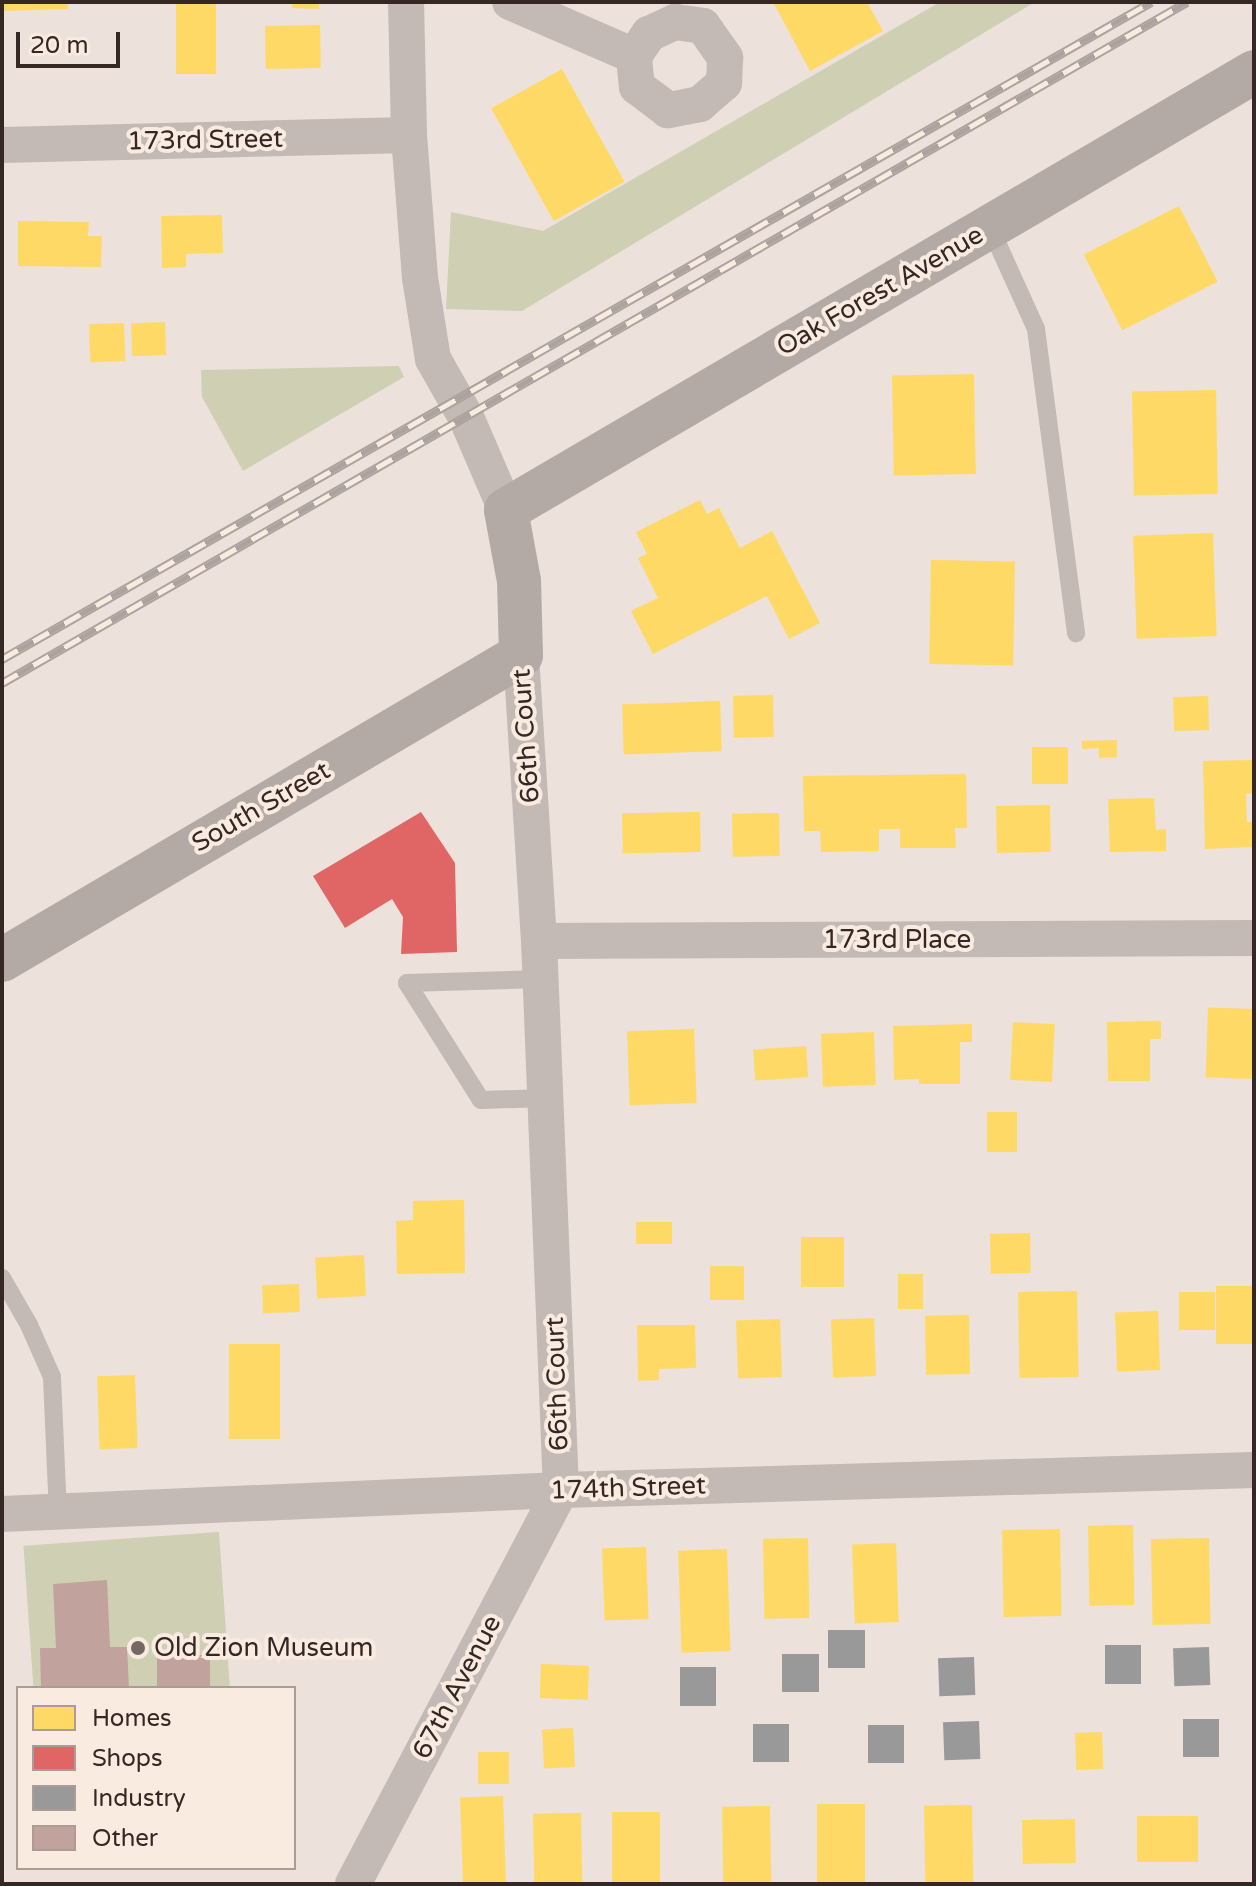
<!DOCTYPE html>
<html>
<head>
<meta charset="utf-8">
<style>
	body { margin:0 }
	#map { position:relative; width:1256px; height:1886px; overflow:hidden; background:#ece1db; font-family:"Varela Round",sans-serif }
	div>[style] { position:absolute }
	.green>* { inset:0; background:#cfcfb4; transform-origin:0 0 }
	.homes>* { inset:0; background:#ffd966; transform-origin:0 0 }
	.shops>* { inset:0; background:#e06666 }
	.industry>* { inset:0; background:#999; transform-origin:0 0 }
	.building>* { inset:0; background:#c1a29c; transform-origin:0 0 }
	.lane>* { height:18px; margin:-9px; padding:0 9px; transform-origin:9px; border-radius:9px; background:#c3bab5 }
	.street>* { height:36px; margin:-18px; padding:0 18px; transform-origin:18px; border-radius:18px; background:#c3bab5 }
	.secondary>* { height:44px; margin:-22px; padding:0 22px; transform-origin:22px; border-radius:22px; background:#b4aaa5 }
	.rail>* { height:9px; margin-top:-4.5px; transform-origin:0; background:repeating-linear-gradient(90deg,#faebe1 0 18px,#aca39f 0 36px); box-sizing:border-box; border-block:2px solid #aca39f }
	.dots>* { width:22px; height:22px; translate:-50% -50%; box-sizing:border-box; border:4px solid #faebe1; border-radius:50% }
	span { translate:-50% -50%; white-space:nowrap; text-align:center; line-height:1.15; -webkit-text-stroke:8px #faebe1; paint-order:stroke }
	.street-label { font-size:26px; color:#342724 }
	.poi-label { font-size:26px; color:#342724 }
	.left { translate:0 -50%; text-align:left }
	.frame { position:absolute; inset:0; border:4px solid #342724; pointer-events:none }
	.legend { position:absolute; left:16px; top:1686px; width:280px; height:184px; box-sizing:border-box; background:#faebe1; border:2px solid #ab9d95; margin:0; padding:10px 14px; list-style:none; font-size:24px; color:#342724 }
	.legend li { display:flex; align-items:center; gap:16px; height:40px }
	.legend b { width:40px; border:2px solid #ab9d95 }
	.scale { position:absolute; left:16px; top:32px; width:104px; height:36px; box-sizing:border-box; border:4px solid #342724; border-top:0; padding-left:10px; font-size:24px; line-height:28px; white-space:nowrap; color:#342724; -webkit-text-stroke:6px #faebe1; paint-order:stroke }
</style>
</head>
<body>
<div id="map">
	<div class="green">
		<i style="clip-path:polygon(940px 2px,1035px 2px,522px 311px,446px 309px,451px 212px,543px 231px)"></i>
		<i style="clip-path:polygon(399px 366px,404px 377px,243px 471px,202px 397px,201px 370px)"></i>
		<i style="left:219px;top:1532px;width:156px;height:196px;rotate:86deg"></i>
	</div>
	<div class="homes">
		<i style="clip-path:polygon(2px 2px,68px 2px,68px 9px,2px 11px)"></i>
		<i style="left:176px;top:2px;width:40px;height:72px"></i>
		<i style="clip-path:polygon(292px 2px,319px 2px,319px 9px,292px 8px)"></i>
		<i style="clip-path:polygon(773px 2px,867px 2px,883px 31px,810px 71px)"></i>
		<i style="left:320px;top:25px;width:43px;height:55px;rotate:89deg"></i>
		<i style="left:562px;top:69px;width:129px;height:81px;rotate:61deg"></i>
		<i style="left:1179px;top:206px;width:85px;height:107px;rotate:63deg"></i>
		<i style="clip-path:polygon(222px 215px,223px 253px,186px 254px,186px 267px,162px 268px,161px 216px)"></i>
		<i style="clip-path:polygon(18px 221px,89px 222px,88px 236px,102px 236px,101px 267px,18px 266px)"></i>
		<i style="left:165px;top:322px;width:33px;height:34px;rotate:88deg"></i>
		<i style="left:124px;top:323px;width:38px;height:35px;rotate:88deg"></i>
		<i style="left:974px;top:374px;width:100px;height:82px;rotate:89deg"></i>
		<i style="left:1216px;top:390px;width:104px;height:84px;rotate:89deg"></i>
		<i style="clip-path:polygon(700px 500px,707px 514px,719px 508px,740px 548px,772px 531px,820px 623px,789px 639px,767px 596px,653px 654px,631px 611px,658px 598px,638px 558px,647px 554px,636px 532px)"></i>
		<i style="left:1213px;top:533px;width:103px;height:80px;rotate:88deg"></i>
		<i style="left:931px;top:560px;width:84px;height:104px;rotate:1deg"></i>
		<i style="left:773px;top:695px;width:42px;height:40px;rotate:89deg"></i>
		<i style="left:1208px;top:696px;width:34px;height:35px;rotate:88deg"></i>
		<i style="left:720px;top:701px;width:50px;height:98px;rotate:88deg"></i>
		<i style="clip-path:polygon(1117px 740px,1117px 757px,1099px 758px,1099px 748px,1082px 749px,1082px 741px)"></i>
		<i style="left:1068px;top:747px;width:37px;height:36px;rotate:90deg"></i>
		<i style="clip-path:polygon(1254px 760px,1254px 793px,1246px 794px,1247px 822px,1254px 822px,1254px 847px,1205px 849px,1203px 761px)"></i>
		<i style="clip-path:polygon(966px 774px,967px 828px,955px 828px,956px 848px,900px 848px,900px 829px,879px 829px,879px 851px,821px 852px,820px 831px,804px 831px,803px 776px)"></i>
		<i style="clip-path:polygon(1154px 798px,1156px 830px,1166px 829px,1166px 851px,1110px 852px,1108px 799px)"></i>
		<i style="left:1050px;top:805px;width:47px;height:54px;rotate:89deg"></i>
		<i style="left:700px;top:812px;width:40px;height:78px;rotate:89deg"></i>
		<i style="left:779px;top:813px;width:43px;height:47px;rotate:89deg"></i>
		<i style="left:1254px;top:1009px;width:70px;height:46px;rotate:92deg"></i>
		<i style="clip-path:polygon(1161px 1021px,1161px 1039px,1150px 1039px,1150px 1081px,1108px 1081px,1107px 1022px)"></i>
		<i style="left:1013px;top:1022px;width:42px;height:58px;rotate:3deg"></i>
		<i style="clip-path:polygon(972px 1024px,972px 1042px,960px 1042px,960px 1084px,919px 1084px,919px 1079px,894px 1080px,893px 1026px)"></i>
		<i style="left:694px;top:1029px;width:74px;height:67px;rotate:88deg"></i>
		<i style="left:874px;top:1032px;width:53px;height:53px;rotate:88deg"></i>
		<i style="left:806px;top:1046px;width:31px;height:53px;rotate:86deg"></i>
		<i style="left:987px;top:1112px;width:30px;height:40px"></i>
		<i style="clip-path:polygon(464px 1200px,465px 1273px,397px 1274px,396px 1221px,413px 1220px,413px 1201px)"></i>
		<i style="left:672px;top:1222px;width:22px;height:36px;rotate:90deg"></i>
		<i style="left:1030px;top:1233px;width:40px;height:40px;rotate:89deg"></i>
		<i style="left:801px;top:1237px;width:43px;height:50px"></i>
		<i style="left:364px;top:1255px;width:41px;height:49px;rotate:87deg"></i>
		<i style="left:710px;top:1266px;width:34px;height:34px"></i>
		<i style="left:898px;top:1274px;width:25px;height:35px"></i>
		<i style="left:299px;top:1284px;width:28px;height:37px;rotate:88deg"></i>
		<i style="left:1254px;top:1286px;width:58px;height:38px;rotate:90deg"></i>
		<i style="left:1077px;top:1291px;width:86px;height:59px;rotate:89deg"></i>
		<i style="left:1179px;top:1292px;width:36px;height:38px"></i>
		<i style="left:1158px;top:1311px;width:59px;height:43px;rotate:88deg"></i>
		<i style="left:969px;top:1315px;width:59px;height:44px;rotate:89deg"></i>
		<i style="left:874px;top:1318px;width:58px;height:43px;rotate:88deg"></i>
		<i style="left:780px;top:1319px;width:58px;height:44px;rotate:88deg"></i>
		<i style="clip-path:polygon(637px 1325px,695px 1325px,696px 1368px,659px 1369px,659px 1380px,638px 1381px)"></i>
		<i style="left:229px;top:1344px;width:51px;height:95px"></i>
		<i style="left:135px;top:1375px;width:73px;height:38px;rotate:88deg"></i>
		<i style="left:1133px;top:1525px;width:80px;height:45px;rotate:89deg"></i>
		<i style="left:1060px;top:1529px;width:87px;height:58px;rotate:89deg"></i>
		<i style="left:808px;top:1538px;width:80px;height:45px;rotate:89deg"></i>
		<i style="left:1209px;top:1538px;width:86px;height:58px;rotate:89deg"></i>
		<i style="left:896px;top:1543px;width:79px;height:44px;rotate:88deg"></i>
		<i style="left:646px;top:1547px;width:72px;height:44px;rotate:88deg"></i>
		<i style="left:727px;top:1549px;width:102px;height:49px;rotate:88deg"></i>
		<i style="left:541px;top:1664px;width:48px;height:34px;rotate:2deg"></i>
		<i style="left:573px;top:1728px;width:39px;height:31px;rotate:87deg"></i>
		<i style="left:1102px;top:1732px;width:37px;height:27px;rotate:88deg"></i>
		<i style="left:478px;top:1752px;width:31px;height:32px"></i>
		<i style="left:503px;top:1796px;width:88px;height:43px;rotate:88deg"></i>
		<i style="left:817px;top:1804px;width:48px;height:79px"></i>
		<i style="left:972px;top:1805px;width:79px;height:48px;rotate:89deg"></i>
		<i style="left:770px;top:1806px;width:78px;height:48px;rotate:89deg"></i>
		<i style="left:612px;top:1812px;width:48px;height:72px"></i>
		<i style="left:581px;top:1813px;width:71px;height:48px;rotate:89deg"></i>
		<i style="left:1198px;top:1816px;width:46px;height:61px;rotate:90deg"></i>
		<i style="left:1075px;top:1819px;width:44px;height:53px;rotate:89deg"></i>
	</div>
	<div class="shops">
		<i style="clip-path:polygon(421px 812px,455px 863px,457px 952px,401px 954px,403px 917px,392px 899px,345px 928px,313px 876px)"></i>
	</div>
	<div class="industry">
		<i style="left:865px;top:1630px;width:38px;height:37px;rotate:90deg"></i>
		<i style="left:1105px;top:1645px;width:36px;height:39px"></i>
		<i style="left:1209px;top:1647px;width:38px;height:36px;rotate:88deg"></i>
		<i style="left:819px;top:1654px;width:38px;height:37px;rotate:90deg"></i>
		<i style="left:974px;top:1657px;width:38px;height:36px;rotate:88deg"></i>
		<i style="left:680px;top:1667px;width:36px;height:39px"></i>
		<i style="left:1183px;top:1719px;width:36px;height:38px"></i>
		<i style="left:979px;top:1721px;width:38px;height:36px;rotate:88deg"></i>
		<i style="left:753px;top:1724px;width:36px;height:38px"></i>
		<i style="left:868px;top:1725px;width:36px;height:38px"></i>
	</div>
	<div class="building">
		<i style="clip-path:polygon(107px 1580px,110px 1647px,127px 1647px,129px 1688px,41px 1688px,40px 1648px,56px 1648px,53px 1584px)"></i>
		<i style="left:157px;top:1655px;width:53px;height:33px"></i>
	</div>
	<div class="lane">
		<i style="left:990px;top:227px;width:112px;rotate:65.7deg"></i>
		<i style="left:1036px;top:329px;width:307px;rotate:82.5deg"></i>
		<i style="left:541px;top:979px;width:134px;rotate:178.3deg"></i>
		<i style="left:407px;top:983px;width:138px;rotate:57.7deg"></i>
		<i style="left:481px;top:1100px;width:64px;rotate:-1.8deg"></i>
		<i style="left:2px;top:1278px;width:54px;rotate:60.1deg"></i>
		<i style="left:29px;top:1325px;width:57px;rotate:66.1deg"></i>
		<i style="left:52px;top:1377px;width:135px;rotate:87.5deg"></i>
	</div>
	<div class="street">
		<i style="left:406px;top:2px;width:133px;rotate:88.7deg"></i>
		<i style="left:409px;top:135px;width:143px;rotate:85.6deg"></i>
		<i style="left:420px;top:278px;width:82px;rotate:80.9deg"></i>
		<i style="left:433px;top:359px;width:67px;rotate:60.4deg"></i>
		<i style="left:466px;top:417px;width:101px;rotate:66.7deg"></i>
		<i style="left:510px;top:2px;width:135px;rotate:23.5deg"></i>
		<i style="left:675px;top:22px;width:28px;rotate:8deg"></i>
		<i style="left:703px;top:26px;width:39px;rotate:55deg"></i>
		<i style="left:725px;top:58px;width:25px;rotate:92deg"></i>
		<i style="left:724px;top:83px;width:32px;rotate:139deg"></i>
		<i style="left:700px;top:104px;width:33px;rotate:169deg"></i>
		<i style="left:668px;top:110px;width:39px;rotate:-143deg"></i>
		<i style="left:637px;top:87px;width:31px;rotate:-96deg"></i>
		<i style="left:634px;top:56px;width:27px;rotate:-56deg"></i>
		<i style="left:649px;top:34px;width:29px;rotate:-25deg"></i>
		<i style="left:2px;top:145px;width:407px;rotate:-1.4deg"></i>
		<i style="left:539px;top:941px;width:715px;rotate:-0.24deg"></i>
		<i style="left:2px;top:1514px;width:560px;rotate:-2.46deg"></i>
		<i style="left:561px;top:1490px;width:693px;rotate:-1.65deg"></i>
		<i style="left:353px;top:1884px;width:446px;rotate:-62.2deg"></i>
		<i style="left:561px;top:1490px;width:549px;rotate:-92.29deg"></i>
		<i style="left:539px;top:941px;width:287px;rotate:-93.6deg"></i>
	</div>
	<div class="secondary">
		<i style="left:2px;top:960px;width:602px;rotate:-30.44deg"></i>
		<i style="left:521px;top:655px;width:74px;rotate:-91.5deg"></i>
		<i style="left:519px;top:581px;width:72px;rotate:-100.4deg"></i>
		<i style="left:506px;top:510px;width:867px;rotate:-30.35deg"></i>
	</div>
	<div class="rail">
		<i style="left:2px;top:659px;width:1324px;rotate:-29.76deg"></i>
		<i style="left:2px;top:683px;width:1367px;rotate:-29.89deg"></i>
	</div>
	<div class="dots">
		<i style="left:138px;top:1648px;background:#746864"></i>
	</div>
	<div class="street-label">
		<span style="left:205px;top:140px;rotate:-1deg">173rd Street</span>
		<span style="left:880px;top:291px;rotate:-30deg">Oak Forest Avenue</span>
		<span style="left:526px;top:736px;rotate:-94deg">66th Court</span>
		<span style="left:261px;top:807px;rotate:-30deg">South Street</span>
		<span style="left:897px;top:940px">173rd Place</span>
		<span style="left:557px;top:1384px;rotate:-92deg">66th Court</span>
		<span style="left:628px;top:1488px;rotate:-2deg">174th Street</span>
		<span style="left:457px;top:1687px;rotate:-62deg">67th Avenue</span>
	</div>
	<div class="poi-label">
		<span class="left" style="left:154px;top:1648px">Old Zion Museum</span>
	</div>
	<div class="frame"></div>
	<ul class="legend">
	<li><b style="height:22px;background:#ffd966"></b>Homes</li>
	<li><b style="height:22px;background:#e06666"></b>Shops</li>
	<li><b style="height:22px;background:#999"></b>Industry</li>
	<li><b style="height:22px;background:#c1a29c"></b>Other</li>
	</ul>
	<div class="scale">20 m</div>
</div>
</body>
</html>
